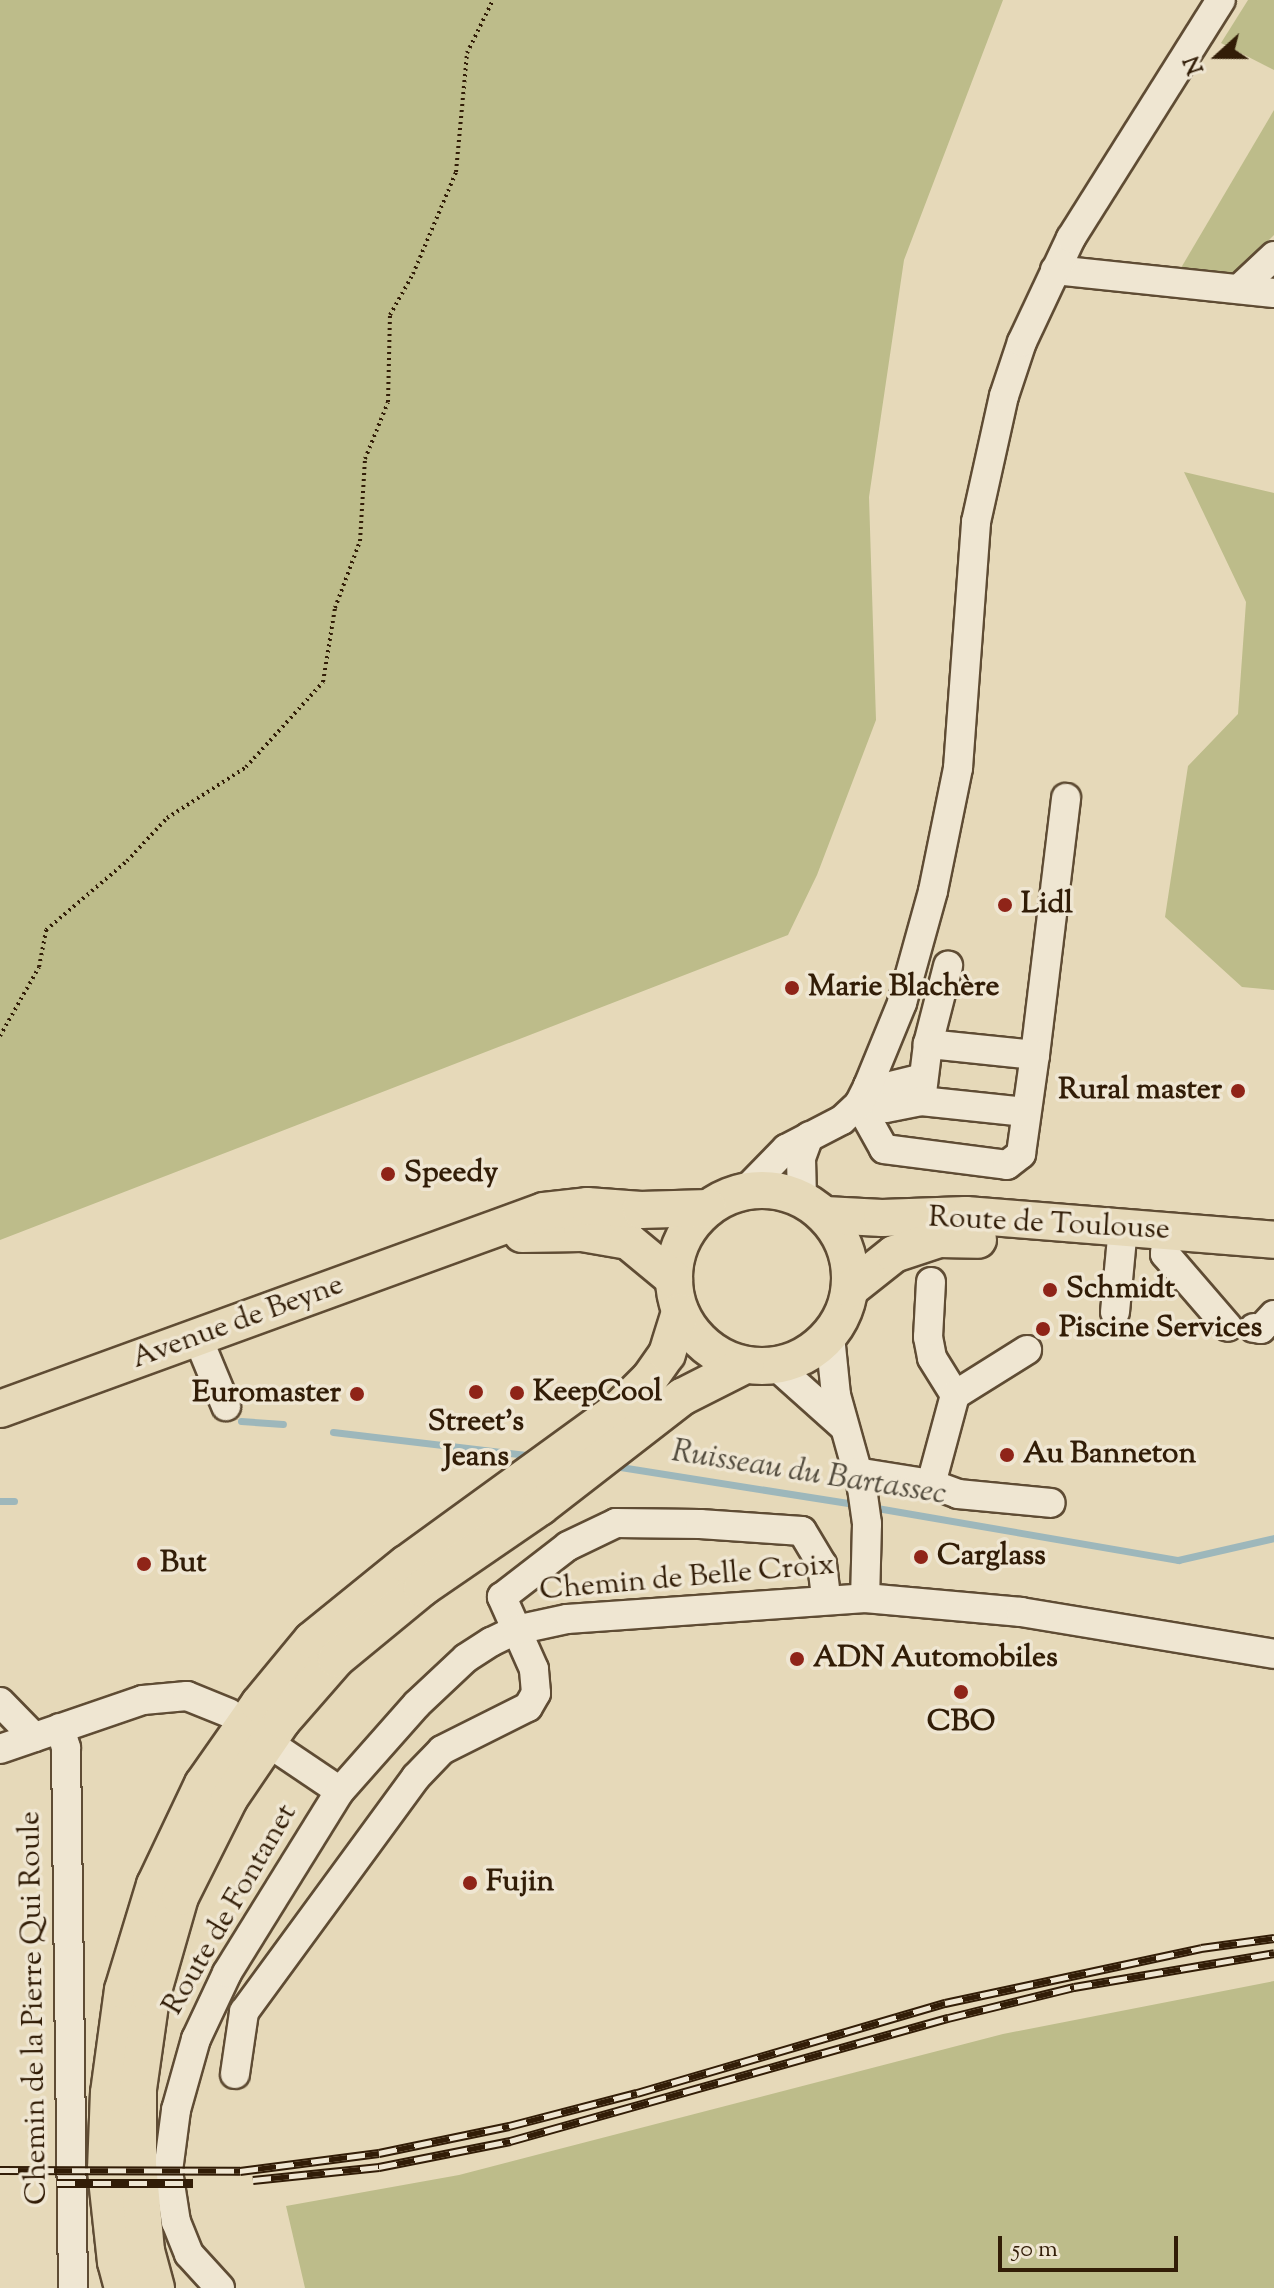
<!DOCTYPE html>
<html>
<head>
<meta charset="utf-8">
<style>
	body { margin:0 }
	#map { position:relative; width:1274px; height:2288px; overflow:hidden; background:#e6d9b9; font-family:"Sorts Mill Goudy",serif }
	div>[style] { position:absolute }
	.green>* { inset:0; background:#bdbc8a }
	.stream>* { height:7px; margin:-3.5px; padding:0 3.5px; transform-origin:3.5px; border-radius:3.5px; background:#9db7bb }
	.path>* { height:4px; margin-top:-2px; transform-origin:0; background:repeating-linear-gradient(90deg,#321d07 0 2px,transparent 0 6px) }
	.roads { filter:drop-shadow(2px 0 #5f4c34) drop-shadow(-2px 0 #5f4c34) drop-shadow(0 2px #5f4c34) drop-shadow(0 -2px #5f4c34) }
	.minor>* { height:28px; margin:-14px; padding:0 14px; transform-origin:14px; border-radius:14px; background:#efe6d2 }
	.major>* { height:36px; margin:-18px; padding:0 18px; transform-origin:18px; border-radius:18px; background:#e6d9b9 }
	.major>.ring { margin:-18px; padding:0; box-sizing:content-box; background:none; border:36px solid #e6d9b9; border-radius:50% }
	.rail>* { height:9px; margin-top:-4.5px; transform-origin:0; background:repeating-linear-gradient(90deg,#efe6d2 0 18px,#321d07 0 36px); box-sizing:border-box; border-block:2px solid #321d07 }
	.dots>* { width:22px; height:22px; translate:-50% -50%; box-sizing:border-box; border:4px solid #efe6d2; border-radius:50% }
	span { translate:-50% -50%; white-space:nowrap; text-align:center; line-height:1.15; -webkit-text-stroke:7px #efe6d2; paint-order:stroke }
	.poi-label { font-size:30px; color:#321d07; font-weight:700 }
	.left { translate:0 -50%; text-align:left }
	.right { translate:-100% -50%; text-align:right }
	.street-label { font-size:30px; color:#321d07 }
	.water-label { font-size:32px; color:#524b3d; font-style:italic }
	.north { position:absolute; left:1178px; top:16px; width:80px; height:80px; -webkit-text-stroke:6px #efe6d2; paint-order:stroke; rotate:249deg; font-size:22px; font-weight:700; line-height:32px; text-align:center; color:#321d07 }
	.north::after { content:''; display:block; margin:auto; width:28px; height:36px; background:#321d07; clip-path:polygon(50% 0,100% 100%,50% 72%,0 100%) }
	.scale { position:absolute; left:998px; top:2236px; width:180px; height:36px; box-sizing:border-box; border:4px solid #321d07; border-top:0; padding-left:10px; font-size:24px; line-height:28px; white-space:nowrap; color:#321d07; -webkit-text-stroke:6px #efe6d2; paint-order:stroke }
</style>
</head>
<body>
<div id="map">
	<div class="green">
		<i style="clip-path:polygon(0 0,1003px 0,904px 260px,869px 497px,876px 720px,817px 875px,788px 935px,0 1240px)"></i>
		<i style="clip-path:polygon(1248px 0,1274px 0,1274px 70px,1221px 43px)"></i>
		<i style="clip-path:polygon(1274px 110px,1274px 235px,1227px 281px,1178px 273px)"></i>
		<i style="clip-path:polygon(1184px 472px,1274px 493px,1274px 990px,1242px 987px,1165px 917px,1188px 766px,1238px 714px,1246px 602px)"></i>
		<i style="clip-path:polygon(1274px 1981px,1274px 2288px,305px 2288px,286px 2206px,459px 2175px,1003px 2034px)"></i>
	</div>
	<div class="stream">
		<i style="left:241px;top:1421px;width:42px;rotate:4.1deg"></i>
		<i style="left:333px;top:1432px;width:203px;rotate:6.8deg"></i>
		<i style="left:614px;top:1466px;width:248px;rotate:9deg"></i>
		<i style="left:0;top:1501px;width:14px"></i>
		<i style="left:871px;top:1507px;width:312px;rotate:9.8deg"></i>
		<i style="left:1178px;top:1560px;width:98px;rotate:-12.9deg"></i>
	</div>
	<div class="path">
		<i style="left:0;top:1036px;width:79px;rotate:-60.5deg"></i>
		<i style="left:39px;top:967px;width:38px;rotate:-79deg"></i>
		<i style="left:46px;top:930px;width:106px;rotate:-40.4deg"></i>
		<i style="left:127px;top:861px;width:59px;rotate:-47.1deg"></i>
		<i style="left:167px;top:818px;width:94px;rotate:-32.8deg"></i>
		<i style="left:246px;top:767px;width:115px;rotate:-47.8deg"></i>
		<i style="left:323px;top:682px;width:75px;rotate:-80.8deg"></i>
		<i style="left:335px;top:608px;width:72px;rotate:-69.5deg"></i>
		<i style="left:360px;top:541px;width:82px;rotate:-86.5deg"></i>
		<i style="left:365px;top:459px;width:61px;rotate:-68deg"></i>
		<i style="left:388px;top:402px;width:87px;rotate:-88.7deg"></i>
		<i style="left:390px;top:315px;width:47px;rotate:-60.7deg"></i>
		<i style="left:413px;top:274px;width:111px;rotate:-67.1deg"></i>
		<i style="left:456px;top:172px;width:120px;rotate:-84.7deg"></i>
		<i style="left:467px;top:53px;width:59px;rotate:-63.9deg"></i>
	</div>
	<div class="roads">
		<div class="minor">
			<i style="left:1055px;top:270px;width:220px;rotate:6deg"></i>
			<i style="left:1239px;top:289px;width:48px;rotate:-43.3deg"></i>
			<i style="left:1035px;top:1055px;width:259px;rotate:-83.1deg"></i>
			<i style="left:868px;top:1086px;width:14px;rotate:8deg"></i>
			<i style="left:882px;top:1088px;width:42px;rotate:-13.7deg"></i>
			<i style="left:921px;top:1101px;width:57px;rotate:-83deg"></i>
			<i style="left:928px;top:1044px;width:81px;rotate:-75.6deg"></i>
			<i style="left:859px;top:1104px;width:51px;rotate:60.9deg"></i>
			<i style="left:884px;top:1149px;width:124px;rotate:7.4deg"></i>
			<i style="left:1007px;top:1165px;width:18px;rotate:-38deg"></i>
			<i style="left:1021px;top:1154px;width:100px;rotate:-82deg"></i>
			<i style="left:1035px;top:1055px;width:108px;rotate:-174.1deg"></i>
			<i style="left:859px;top:1104px;width:27px;rotate:8deg"></i>
			<i style="left:886px;top:1108px;width:36px;rotate:-11deg"></i>
			<i style="left:921px;top:1101px;width:105px;rotate:6deg"></i>
			<i style="left:745px;top:1191px;width:59px;rotate:-45.7deg"></i>
			<i style="left:786px;top:1149px;width:63px;rotate:-27.4deg"></i>
			<i style="left:842px;top:1120px;width:23px;rotate:-43deg"></i>
			<i style="left:859px;top:1104px;width:20px;rotate:-63deg"></i>
			<i style="left:868px;top:1086px;width:90px;rotate:-67.7deg"></i>
			<i style="left:902px;top:1003px;width:116px;rotate:-74.5deg"></i>
			<i style="left:933px;top:891px;width:126px;rotate:-78.5deg"></i>
			<i style="left:958px;top:768px;width:247px;rotate:-85.8deg"></i>
			<i style="left:976px;top:522px;width:129px;rotate:-77.5deg"></i>
			<i style="left:1004px;top:396px;width:57px;rotate:-71.6deg"></i>
			<i style="left:1022px;top:342px;width:115px;rotate:-64.8deg"></i>
			<i style="left:1071px;top:238px;width:281px;rotate:-57.8deg"></i>
			<i style="left:802px;top:1199px;width:41px;rotate:-91.4deg"></i>
			<i style="left:801px;top:1158px;width:23px;rotate:-70deg"></i>
			<i style="left:1167px;top:1231px;width:23px;rotate:95deg"></i>
			<i style="left:1165px;top:1254px;width:96px;rotate:49.2deg"></i>
			<i style="left:931px;top:1282px;width:55px;rotate:93.1deg"></i>
			<i style="left:928px;top:1337px;width:21px;rotate:79deg"></i>
			<i style="left:932px;top:1358px;width:44px;rotate:58.1deg"></i>
			<i style="left:1115px;top:1312px;width:85px;rotate:-84.6deg"></i>
			<i style="left:1254px;top:1328px;width:7px;rotate:8deg"></i>
			<i style="left:1261px;top:1329px;width:19px;rotate:-47deg"></i>
			<i style="left:197px;top:1336px;width:76px;rotate:67.5deg"></i>
			<i style="left:830px;top:1336px;width:59px;rotate:84.2deg"></i>
			<i style="left:836px;top:1395px;width:97px;rotate:74.4deg"></i>
			<i style="left:862px;top:1488px;width:36px;rotate:82deg"></i>
			<i style="left:867px;top:1524px;width:74px;rotate:91.5deg"></i>
			<i style="left:776px;top:1366px;width:90px;rotate:41.8deg"></i>
			<i style="left:856px;top:1472px;width:76px;rotate:9.1deg"></i>
			<i style="left:931px;top:1484px;width:92px;rotate:-74.9deg"></i>
			<i style="left:955px;top:1395px;width:85px;rotate:-32deg"></i>
			<i style="left:931px;top:1484px;width:29px;rotate:20deg"></i>
			<i style="left:958px;top:1494px;width:93px;rotate:5.5deg"></i>
			<i style="left:0;top:1702px;width:49px;rotate:45.8deg"></i>
			<i style="left:60px;top:1728px;width:21px;rotate:73deg"></i>
			<i style="left:66px;top:1748px;width:540px;rotate:89.26deg"></i>
			<i style="left:0;top:1749px;width:151px;rotate:-18.9deg"></i>
			<i style="left:143px;top:1700px;width:44px;rotate:-5.2deg"></i>
			<i style="left:187px;top:1696px;width:45px;rotate:22deg"></i>
			<i style="left:279px;top:1750px;width:73px;rotate:33.9deg"></i>
			<i style="left:235px;top:2074px;width:63px;rotate:-81.7deg"></i>
			<i style="left:244px;top:2012px;width:291px;rotate:-53.8deg"></i>
			<i style="left:416px;top:1777px;width:37px;rotate:-46deg"></i>
			<i style="left:442px;top:1750px;width:96px;rotate:-26.6deg"></i>
			<i style="left:528px;top:1707px;width:16px;rotate:-60deg"></i>
			<i style="left:536px;top:1693px;width:24px;rotate:-95deg"></i>
			<i style="left:534px;top:1669px;width:79px;rotate:-114deg"></i>
			<i style="left:502px;top:1597px;width:83px;rotate:-37.7deg"></i>
			<i style="left:568px;top:1546px;width:53px;rotate:-25.6deg"></i>
			<i style="left:616px;top:1523px;width:84px;rotate:0.7deg"></i>
			<i style="left:700px;top:1524px;width:102px;rotate:3.9deg"></i>
			<i style="left:802px;top:1531px;width:39px;rotate:59deg"></i>
			<i style="left:822px;top:1564px;width:35px;rotate:83deg"></i>
			<i style="left:220px;top:2288px;width:46px;rotate:-132.4deg"></i>
			<i style="left:189px;top:2254px;width:35px;rotate:-112deg"></i>
			<i style="left:176px;top:2222px;width:52px;rotate:-98.9deg"></i>
			<i style="left:168px;top:2171px;width:62px;rotate:-82.5deg"></i>
			<i style="left:176px;top:2110px;width:74px;rotate:-74.3deg"></i>
			<i style="left:196px;top:2039px;width:73px;rotate:-64.8deg"></i>
			<i style="left:227px;top:1973px;width:214px;rotate:-58.2deg"></i>
			<i style="left:340px;top:1791px;width:116px;rotate:-48.5deg"></i>
			<i style="left:417px;top:1704px;width:67px;rotate:-43.2deg"></i>
			<i style="left:466px;top:1658px;width:30px;rotate:-33deg"></i>
			<i style="left:491px;top:1642px;width:28px;rotate:-26deg"></i>
			<i style="left:516px;top:1630px;width:52px;rotate:-12.2deg"></i>
			<i style="left:567px;top:1619px;width:299px;rotate:-4deg"></i>
			<i style="left:865px;top:1598px;width:157px;rotate:5.1deg"></i>
			<i style="left:1021px;top:1612px;width:256px;rotate:9.4deg"></i>
		</div>
		<div class="major">
			<i class="ring" style="left:674px;top:1190px;width:140px;height:140px"></i>
			<i style="left:825px;top:1215px;width:57px;rotate:3deg"></i>
			<i style="left:882px;top:1218px;width:84px;rotate:-2deg"></i>
			<i style="left:966px;top:1215px;width:309px;rotate:4.6deg"></i>
			<i style="left:522px;top:1234px;width:60px;rotate:-1deg"></i>
			<i style="left:582px;top:1233px;width:47px;rotate:9.9deg"></i>
			<i style="left:628px;top:1241px;width:60px;rotate:39.6deg"></i>
			<i style="left:850px;top:1289px;width:56px;rotate:-38.5deg"></i>
			<i style="left:894px;top:1254px;width:47px;rotate:-18.4deg"></i>
			<i style="left:939px;top:1239px;width:39px;rotate:1deg"></i>
			<i style="left:0;top:1409px;width:579px;rotate:-20deg"></i>
			<i style="left:544px;top:1211px;width:43px;rotate:-6.6deg"></i>
			<i style="left:587px;top:1206px;width:54px;rotate:4.2deg"></i>
			<i style="left:641px;top:1210px;width:67px;rotate:-1.7deg"></i>
			<i style="left:123px;top:2288px;width:27px;rotate:-105deg"></i>
			<i style="left:116px;top:2262px;width:93px;rotate:-96.2deg"></i>
			<i style="left:106px;top:2170px;width:77px;rotate:-87.8deg"></i>
			<i style="left:109px;top:2093px;width:104px;rotate:-82.3deg"></i>
			<i style="left:123px;top:1990px;width:110px;rotate:-73.1deg"></i>
			<i style="left:155px;top:1885px;width:112px;rotate:-64.6deg"></i>
			<i style="left:203px;top:1784px;width:98px;rotate:-55deg"></i>
			<i style="left:259px;top:1704px;width:83px;rotate:-50.4deg"></i>
			<i style="left:312px;top:1640px;width:121px;rotate:-39deg"></i>
			<i style="left:406px;top:1564px;width:262px;rotate:-36deg"></i>
			<i style="left:618px;top:1410px;width:45px;rotate:-45deg"></i>
			<i style="left:650px;top:1378px;width:29px;rotate:-55deg"></i>
			<i style="left:667px;top:1354px;width:44px;rotate:-72.8deg"></i>
			<i style="left:156px;top:2288px;width:38px;rotate:-105deg"></i>
			<i style="left:146px;top:2251px;width:87px;rotate:-95.3deg"></i>
			<i style="left:138px;top:2164px;width:75px;rotate:-90deg"></i>
			<i style="left:138px;top:2089px;width:92px;rotate:-81.9deg"></i>
			<i style="left:151px;top:1998px;width:105px;rotate:-74deg"></i>
			<i style="left:180px;top:1897px;width:110px;rotate:-63.4deg"></i>
			<i style="left:229px;top:1799px;width:94px;rotate:-55.8deg"></i>
			<i style="left:282px;top:1721px;width:82px;rotate:-48.9deg"></i>
			<i style="left:336px;top:1659px;width:112px;rotate:-39.5deg"></i>
			<i style="left:422px;top:1588px;width:143px;rotate:-34.5deg"></i>
			<i style="left:540px;top:1507px;width:180px;rotate:-37.8deg"></i>
			<i style="left:682px;top:1397px;width:71px;rotate:-26.9deg"></i>
		</div>
	</div>
	<div class="rail">
		<i style="left:0;top:2170px;width:240px;rotate:0.2deg"></i>
		<i style="left:240px;top:2171px;width:140px;rotate:-7.4deg"></i>
		<i style="left:379px;top:2153px;width:133px;rotate:-11.7deg"></i>
		<i style="left:509px;top:2126px;width:132px;rotate:-14.5deg"></i>
		<i style="left:637px;top:2093px;width:321px;rotate:-16.3deg"></i>
		<i style="left:945px;top:2003px;width:262px;rotate:-12.1deg"></i>
		<i style="left:1201px;top:1948px;width:74px;rotate:-7.8deg"></i>
		<i style="left:253px;top:2180px;width:127px;rotate:-5.9deg"></i>
		<i style="left:379px;top:2167px;width:134px;rotate:-11.2deg"></i>
		<i style="left:510px;top:2141px;width:455px;rotate:-15.7deg"></i>
		<i style="left:948px;top:2018px;width:130px;rotate:-13.8deg"></i>
		<i style="left:1074px;top:1987px;width:203px;rotate:-9.6deg"></i>
		<i style="left:57px;top:2183px;width:136px"></i>
	</div>
	<div class="dots">
		<i style="left:1005px;top:905px;background:#8f2418"></i>
		<i style="left:792px;top:988px;background:#8f2418"></i>
		<i style="left:1238px;top:1091px;background:#8f2418"></i>
		<i style="left:388px;top:1174px;background:#8f2418"></i>
		<i style="left:1050px;top:1290px;background:#8f2418"></i>
		<i style="left:1043px;top:1329px;background:#8f2418"></i>
		<i style="left:476px;top:1392px;background:#8f2418"></i>
		<i style="left:517px;top:1393px;background:#8f2418"></i>
		<i style="left:357px;top:1394px;background:#8f2418"></i>
		<i style="left:1007px;top:1455px;background:#8f2418"></i>
		<i style="left:921px;top:1557px;background:#8f2418"></i>
		<i style="left:144px;top:1564px;background:#8f2418"></i>
		<i style="left:797px;top:1659px;background:#8f2418"></i>
		<i style="left:961px;top:1692px;background:#8f2418"></i>
		<i style="left:470px;top:1883px;background:#8f2418"></i>
	</div>
	<div class="poi-label">
		<span class="left" style="left:1021px;top:905px">Lidl</span>
		<span class="left" style="left:808px;top:988px">Marie Blachère</span>
		<span class="right" style="left:1222px;top:1091px">Rural master</span>
		<span class="left" style="left:404px;top:1174px">Speedy</span>
		<span class="left" style="left:1066px;top:1290px">Schmidt</span>
		<span class="left" style="left:1059px;top:1329px">Piscine Services</span>
		<span class="left" style="left:533px;top:1393px">KeepCool</span>
		<span class="right" style="left:341px;top:1394px">Euromaster</span>
		<span style="left:476px;top:1440px">Street's<br>Jeans</span>
		<span class="left" style="left:1023px;top:1455px">Au Banneton</span>
		<span class="left" style="left:937px;top:1557px">Carglass</span>
		<span class="left" style="left:160px;top:1564px">But</span>
		<span class="left" style="left:813px;top:1659px">ADN Automobiles</span>
		<span style="left:961px;top:1723px">CBO</span>
		<span class="left" style="left:486px;top:1883px">Fujin</span>
	</div>
	<div class="street-label">
		<span style="left:1049px;top:1225px;rotate:3deg">Route de Toulouse</span>
		<span style="left:238px;top:1323px;rotate:-20deg">Avenue de Beyne</span>
		<span style="left:687px;top:1579px;rotate:-5deg">Chemin de Belle Croix</span>
		<span style="left:231px;top:1910px;rotate:-60deg">Route de Fontanet</span>
		<span style="left:35px;top:2008px;rotate:-91deg">Chemin de la Pierre Qui Roule</span>
	</div>
	<div class="water-label">
		<span style="left:809px;top:1474px;rotate:9deg">Ruisseau du Bartassec</span>
	</div>
	<div class="north">N</div>
	<div class="scale">50 m</div>
</div>
</body>
</html>
